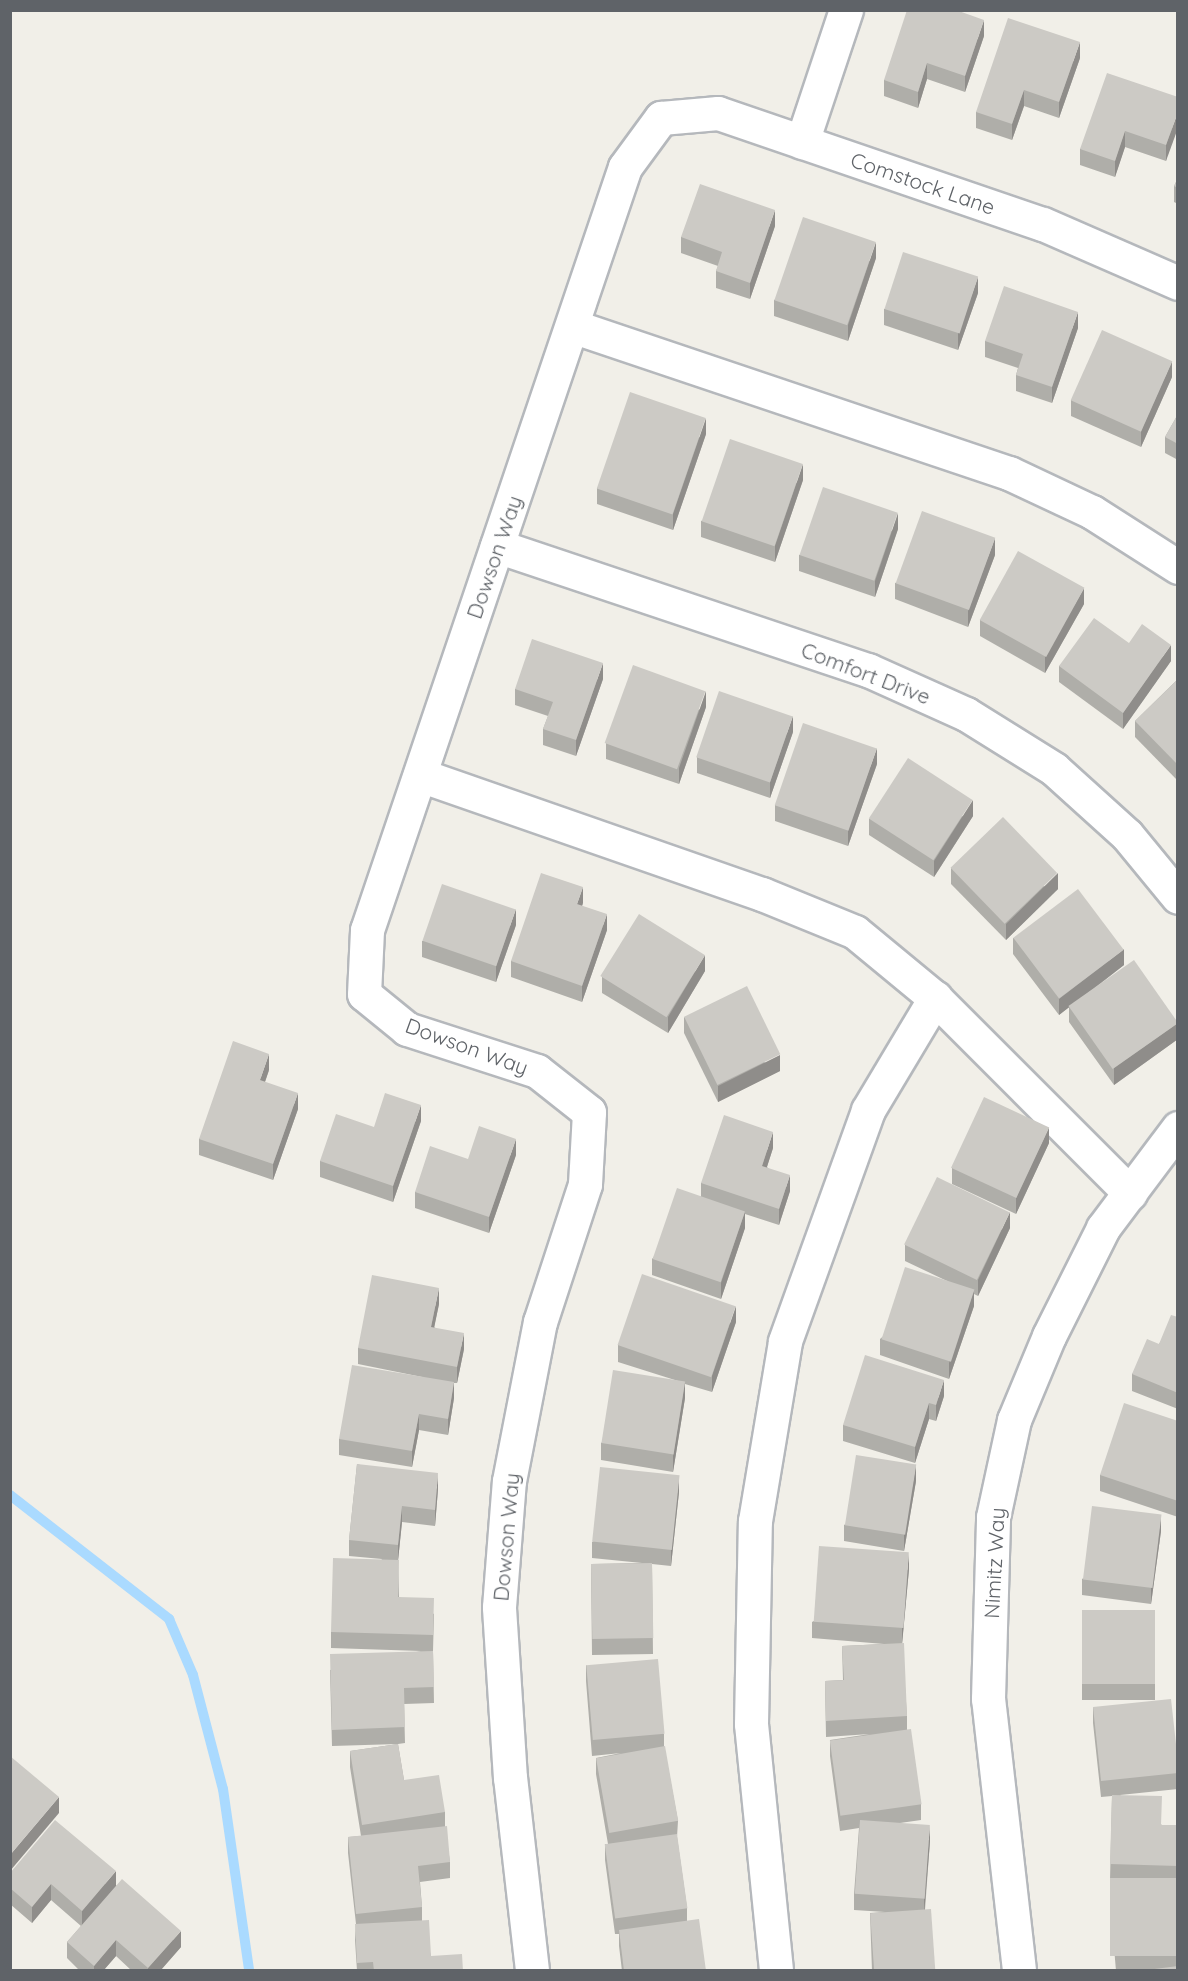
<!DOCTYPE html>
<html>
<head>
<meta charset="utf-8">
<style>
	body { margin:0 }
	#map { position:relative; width:1188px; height:1981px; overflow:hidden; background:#f1efe8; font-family:Quicksand,sans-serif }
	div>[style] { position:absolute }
	.stream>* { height:10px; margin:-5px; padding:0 5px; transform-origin:5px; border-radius:5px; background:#aadaff }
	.roads { filter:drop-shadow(2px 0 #b5b8bc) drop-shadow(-2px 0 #b5b8bc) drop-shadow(0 2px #b5b8bc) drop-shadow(0 -2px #b5b8bc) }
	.minor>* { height:33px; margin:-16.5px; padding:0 16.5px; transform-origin:16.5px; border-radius:16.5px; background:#fff }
	.wall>* { inset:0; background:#afaea9; transform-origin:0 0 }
	.shaded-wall>* { inset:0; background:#8f8d8a }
	.building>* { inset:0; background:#cccac5; transform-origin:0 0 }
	span { translate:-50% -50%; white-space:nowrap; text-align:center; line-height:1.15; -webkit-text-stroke:5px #fff; paint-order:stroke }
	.street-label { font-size:21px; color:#5f6368 }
	.frame { position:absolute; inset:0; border:12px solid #5f6368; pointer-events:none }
</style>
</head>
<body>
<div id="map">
	<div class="stream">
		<i style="left:10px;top:1495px;width:202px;rotate:37.9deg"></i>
		<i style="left:169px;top:1619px;width:61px;rotate:66.8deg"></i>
		<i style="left:193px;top:1675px;width:118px;rotate:75.3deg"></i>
		<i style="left:223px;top:1789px;width:183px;rotate:81.8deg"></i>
	</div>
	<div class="roads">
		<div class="minor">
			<i style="left:802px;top:142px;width:139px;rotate:-71.6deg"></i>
			<i style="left:572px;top:326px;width:461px;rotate:18.6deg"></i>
			<i style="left:1009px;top:473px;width:92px;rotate:25.2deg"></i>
			<i style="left:1092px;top:512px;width:102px;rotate:32.6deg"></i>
			<i style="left:497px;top:546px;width:391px;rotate:18.5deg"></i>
			<i style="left:868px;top:670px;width:107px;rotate:24.2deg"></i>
			<i style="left:966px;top:714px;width:104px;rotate:32deg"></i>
			<i style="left:1054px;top:769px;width:98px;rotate:42.1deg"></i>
			<i style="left:1127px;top:835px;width:80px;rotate:50.6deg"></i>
			<i style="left:420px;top:775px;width:362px;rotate:19.2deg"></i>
			<i style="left:762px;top:894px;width:100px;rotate:22.2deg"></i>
			<i style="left:855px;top:932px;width:104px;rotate:39.5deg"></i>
			<i style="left:935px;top:998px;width:276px;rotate:45deg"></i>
			<i style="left:532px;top:1970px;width:193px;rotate:-96.5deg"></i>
			<i style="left:510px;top:1778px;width:171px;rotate:-93.7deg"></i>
			<i style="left:499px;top:1607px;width:126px;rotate:-85.5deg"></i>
			<i style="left:509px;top:1481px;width:162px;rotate:-79deg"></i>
			<i style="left:540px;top:1322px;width:145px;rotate:-71.9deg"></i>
			<i style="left:585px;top:1184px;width:72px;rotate:-86.8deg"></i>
			<i style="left:589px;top:1112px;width:66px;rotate:-141.7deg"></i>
			<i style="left:537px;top:1071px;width:137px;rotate:-162.1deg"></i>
			<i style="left:407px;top:1029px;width:55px;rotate:-140.9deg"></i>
			<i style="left:364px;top:994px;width:64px;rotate:-87.3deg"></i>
			<i style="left:367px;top:930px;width:805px;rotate:-71.32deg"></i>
			<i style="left:625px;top:167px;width:61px;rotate:-53.7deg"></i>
			<i style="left:661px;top:118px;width:57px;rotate:-5deg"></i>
			<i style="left:718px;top:113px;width:343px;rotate:18.9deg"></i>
			<i style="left:1043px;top:224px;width:147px;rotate:23.6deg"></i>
			<i style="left:776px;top:1970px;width:247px;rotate:-95.8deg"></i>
			<i style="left:751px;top:1724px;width:203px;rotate:-88.9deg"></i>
			<i style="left:755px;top:1521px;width:182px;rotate:-80.5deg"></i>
			<i style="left:785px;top:1341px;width:245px;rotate:-70.2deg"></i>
			<i style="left:868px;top:1110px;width:131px;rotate:-59.1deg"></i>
			<i style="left:1019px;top:1970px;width:273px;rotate:-96.5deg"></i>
			<i style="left:988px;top:1699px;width:182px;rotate:-88.4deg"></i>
			<i style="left:993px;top:1517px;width:99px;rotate:-77.8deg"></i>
			<i style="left:1014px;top:1420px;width:91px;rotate:-67.4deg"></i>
			<i style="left:1049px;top:1336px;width:121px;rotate:-63.4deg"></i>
			<i style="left:1103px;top:1228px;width:125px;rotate:-53.1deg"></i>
		</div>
	</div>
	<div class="wall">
		<i style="clip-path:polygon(984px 36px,965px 92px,927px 79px,918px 108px,884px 96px,884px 80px)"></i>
		<i style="clip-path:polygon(1080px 58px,1059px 118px,1024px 106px,1012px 140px,976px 128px,976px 112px)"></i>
		<i style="clip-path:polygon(1178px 97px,1166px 161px,1125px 147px,1115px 177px,1080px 165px,1080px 149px)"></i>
		<i style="clip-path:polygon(1178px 178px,1178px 204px,1174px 202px,1174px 186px)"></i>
		<i style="clip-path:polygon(775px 226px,750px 299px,716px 288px,716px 271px,718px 266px,681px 253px,681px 237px)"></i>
		<i style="clip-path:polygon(876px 258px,848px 341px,774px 316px,774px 300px)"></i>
		<i style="clip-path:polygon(978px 293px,958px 350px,884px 325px,884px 309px)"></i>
		<i style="clip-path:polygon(1078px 328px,1052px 403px,1016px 391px,1016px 375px,1018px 368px,985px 357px,985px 341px)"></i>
		<i style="clip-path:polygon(1172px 377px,1141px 447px,1071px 416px,1071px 400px)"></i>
		<i style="clip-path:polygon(1178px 414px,1178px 460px,1165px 453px,1165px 437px)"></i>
		<i style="clip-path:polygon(706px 434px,673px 530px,597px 504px,597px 488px)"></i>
		<i style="clip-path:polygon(803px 480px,775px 562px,701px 537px,701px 521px)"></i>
		<i style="clip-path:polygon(898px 529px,875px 597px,799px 571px,799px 555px)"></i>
		<i style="clip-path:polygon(995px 555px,968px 627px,895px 599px,895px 583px)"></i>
		<i style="clip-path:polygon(1084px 604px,1045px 673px,980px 636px,980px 620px)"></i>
		<i style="clip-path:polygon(1129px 643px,1171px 661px,1123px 729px,1059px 682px,1059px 666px)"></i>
		<i style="clip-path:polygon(603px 679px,576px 756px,543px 745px,543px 729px,548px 716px,515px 705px,515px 689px)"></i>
		<i style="clip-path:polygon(1178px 679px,1178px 781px,1135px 737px,1135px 721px)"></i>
		<i style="clip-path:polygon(706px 707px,679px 784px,606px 759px,606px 743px)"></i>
		<i style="clip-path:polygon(793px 732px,770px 798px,697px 773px,697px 757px)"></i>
		<i style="clip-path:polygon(877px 764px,848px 846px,775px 821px,775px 805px)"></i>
		<i style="clip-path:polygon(973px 816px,934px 877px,869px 835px,869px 819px)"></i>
		<i style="clip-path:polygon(951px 868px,1058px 889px,1006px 940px,951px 884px)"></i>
		<i style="clip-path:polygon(583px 903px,582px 906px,607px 930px,582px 1002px,511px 977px,511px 961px)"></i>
		<i style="clip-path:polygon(516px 925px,496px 982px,422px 957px,422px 941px)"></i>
		<i style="clip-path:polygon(1013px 938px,1124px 965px,1090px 992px,1178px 1022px,1178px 1039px,1114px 1085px,1069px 1022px,1069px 1007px,1059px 1015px,1013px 954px)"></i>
		<i style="clip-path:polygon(705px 971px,668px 1033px,602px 993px,602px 977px)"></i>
		<i style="clip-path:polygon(684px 1017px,780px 1071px,718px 1102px,684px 1033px)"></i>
		<i style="clip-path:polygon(269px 1070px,265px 1082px,298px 1109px,273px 1180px,199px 1155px,199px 1139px)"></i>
		<i style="clip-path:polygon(421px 1121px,393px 1202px,320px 1177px,320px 1161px,374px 1127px)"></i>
		<i style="clip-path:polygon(1049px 1143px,1016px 1214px,952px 1184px,952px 1168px)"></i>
		<i style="clip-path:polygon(773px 1148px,767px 1167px,790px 1191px,779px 1225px,745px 1214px,745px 1228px,721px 1299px,652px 1275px,652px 1259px,701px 1196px,701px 1183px)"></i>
		<i style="clip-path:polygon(516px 1155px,489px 1233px,415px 1208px,415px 1192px,468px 1159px)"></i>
		<i style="clip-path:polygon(1010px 1228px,978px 1296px,974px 1294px,974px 1306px,949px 1379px,880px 1355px,880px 1339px,947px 1281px,905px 1261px,905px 1245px)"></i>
		<i style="clip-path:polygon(439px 1304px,434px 1327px,464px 1349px,457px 1383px,454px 1383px,454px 1398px,448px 1435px,419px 1430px,412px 1467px,339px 1455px,339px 1439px,422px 1377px,358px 1364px,358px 1348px)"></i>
		<i style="clip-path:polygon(1178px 1317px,1178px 1409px,1132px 1391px,1132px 1374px,1159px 1344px)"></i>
		<i style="clip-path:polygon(736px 1322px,712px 1392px,685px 1384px,685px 1398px,673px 1472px,601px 1460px,601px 1443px,678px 1381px,618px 1362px,618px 1345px)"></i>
		<i style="clip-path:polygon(944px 1396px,936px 1421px,929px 1419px,915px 1463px,843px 1441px,843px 1425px)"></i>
		<i style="clip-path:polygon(1178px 1421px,1178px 1517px,1100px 1491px,1100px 1475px)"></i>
		<i style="clip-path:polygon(357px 1464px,438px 1489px,435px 1526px,402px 1522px,398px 1560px,399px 1597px,434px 1614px,433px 1651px,434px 1703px,404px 1704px,405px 1743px,398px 1744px,404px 1780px,445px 1812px,445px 1826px,450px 1862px,450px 1878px,420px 1882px,422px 1907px,422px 1921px,431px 1956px,463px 1971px,357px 1971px,355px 1940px,356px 1924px,348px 1853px,348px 1837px,361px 1836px,350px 1767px,350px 1751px,398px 1744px,332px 1746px,330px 1670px,421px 1651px,331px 1648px,331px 1632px,382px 1559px,349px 1556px,349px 1540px)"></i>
		<i style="clip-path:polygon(916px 1481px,904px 1551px,844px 1541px,844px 1525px)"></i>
		<i style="clip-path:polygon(679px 1492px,671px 1566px,652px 1564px,653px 1654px,592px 1655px,591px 1564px,642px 1563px,592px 1558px,592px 1542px)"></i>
		<i style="clip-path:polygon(1161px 1531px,1151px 1604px,1082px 1595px,1082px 1579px)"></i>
		<i style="clip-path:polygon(909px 1569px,902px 1643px,907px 1716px,907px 1729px,921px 1804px,921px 1820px,900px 1823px,930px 1841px,925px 1910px,935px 1971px,872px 1971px,870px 1913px,885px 1912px,854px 1910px,854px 1894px,859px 1828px,840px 1831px,830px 1756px,830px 1740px,870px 1734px,826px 1737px,825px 1681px,843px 1680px,842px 1646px,884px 1644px,812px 1638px,812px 1622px)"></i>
		<i style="left:1082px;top:1610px;width:73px;height:90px"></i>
		<i style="clip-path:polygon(586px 1665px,664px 1734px,664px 1746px,678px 1821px,677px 1837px,687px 1908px,687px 1921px,706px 1971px,622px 1971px,619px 1946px,619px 1934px,615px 1934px,605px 1860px,605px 1844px,608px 1844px,596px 1774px,596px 1758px,621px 1753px,592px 1756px,586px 1681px)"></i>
		<i style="clip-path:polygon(1093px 1707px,1178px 1762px,1178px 1789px,1120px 1795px,1162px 1825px,1178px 1825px,1178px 1971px,1116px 1971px,1110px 1899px,1110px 1883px,1134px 1881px,1110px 1880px,1112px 1796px,1101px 1797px,1093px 1723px)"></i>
		<i style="clip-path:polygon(10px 1873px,116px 1885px,181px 1947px,160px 1971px,132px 1971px,116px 1956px,103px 1971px,80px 1971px,67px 1958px,67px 1942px,81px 1926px,51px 1900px,32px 1923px,10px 1904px)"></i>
	</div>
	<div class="shaded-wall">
		<i style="clip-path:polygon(984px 20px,984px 36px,965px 92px,965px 76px)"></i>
		<i style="clip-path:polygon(1080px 42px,1080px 58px,1059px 118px,1059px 102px)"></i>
		<i style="clip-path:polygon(927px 63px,927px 79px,918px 108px,918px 92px)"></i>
		<i style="clip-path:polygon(1024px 90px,1024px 106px,1012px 140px,1012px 124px)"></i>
		<i style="clip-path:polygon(1178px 112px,1178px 128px,1166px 161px,1166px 145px)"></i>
		<i style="clip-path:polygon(1125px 131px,1125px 147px,1115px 177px,1115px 161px)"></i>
		<i style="clip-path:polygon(775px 210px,775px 226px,750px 299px,750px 283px)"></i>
		<i style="clip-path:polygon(876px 242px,876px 258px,848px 341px,848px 325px)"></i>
		<i style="clip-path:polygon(978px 277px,978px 293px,958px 350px,958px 334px)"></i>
		<i style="clip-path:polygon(1078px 312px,1078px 328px,1052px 403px,1052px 387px)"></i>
		<i style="clip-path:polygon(1172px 361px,1172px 377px,1141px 447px,1141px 431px)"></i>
		<i style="clip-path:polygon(706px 418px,706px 434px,673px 530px,673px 514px)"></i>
		<i style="clip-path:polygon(803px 464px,803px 480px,775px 562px,775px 546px)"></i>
		<i style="clip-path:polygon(898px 513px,898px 529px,875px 597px,875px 581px)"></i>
		<i style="clip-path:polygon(995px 538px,995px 555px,968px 627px,968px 611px)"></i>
		<i style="clip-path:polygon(1084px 588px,1084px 604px,1045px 673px,1045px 657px)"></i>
		<i style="clip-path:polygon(1171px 645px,1171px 661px,1123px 729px,1123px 713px)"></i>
		<i style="clip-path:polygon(603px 663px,603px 679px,576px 756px,576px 740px)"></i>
		<i style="clip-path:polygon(706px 691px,706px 707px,679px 784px,679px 768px)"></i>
		<i style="clip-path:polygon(793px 716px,793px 732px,770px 798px,770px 782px)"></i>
		<i style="clip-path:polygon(877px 748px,877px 764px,848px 846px,848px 830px)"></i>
		<i style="clip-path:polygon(973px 800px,973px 816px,934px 877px,934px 861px)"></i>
		<i style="clip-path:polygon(1058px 873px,1058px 889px,1006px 940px,1006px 924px)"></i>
		<i style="clip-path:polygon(583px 887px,583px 903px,577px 920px,577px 904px)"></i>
		<i style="clip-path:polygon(516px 909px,516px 925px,496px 982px,496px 966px)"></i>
		<i style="clip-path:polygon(607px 914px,607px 930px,582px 1002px,582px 986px)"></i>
		<i style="clip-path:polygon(1124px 949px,1124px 965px,1059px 1015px,1059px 999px)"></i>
		<i style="clip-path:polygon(705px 955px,705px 971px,668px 1033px,668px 1017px)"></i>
		<i style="clip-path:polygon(1178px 1023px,1178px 1039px,1114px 1085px,1114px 1068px)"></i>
		<i style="clip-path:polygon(269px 1054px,269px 1070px,260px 1096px,260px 1080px)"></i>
		<i style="clip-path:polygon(780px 1055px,780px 1071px,718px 1102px,718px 1086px)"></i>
		<i style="clip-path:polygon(298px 1093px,298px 1109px,273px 1180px,273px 1164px)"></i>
		<i style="clip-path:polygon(421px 1105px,421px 1121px,393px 1202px,393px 1186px)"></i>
		<i style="clip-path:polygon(1049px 1127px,1049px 1143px,1016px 1214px,1016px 1198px)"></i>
		<i style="clip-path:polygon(773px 1132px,773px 1148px,762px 1182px,762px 1166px)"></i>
		<i style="clip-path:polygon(516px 1139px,516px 1155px,489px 1233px,489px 1217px)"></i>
		<i style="clip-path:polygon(790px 1175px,790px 1191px,779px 1225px,779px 1209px)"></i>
		<i style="clip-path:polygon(745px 1211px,745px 1228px,721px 1299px,721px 1283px)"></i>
		<i style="clip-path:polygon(1010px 1212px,1010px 1228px,978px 1296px,978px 1280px)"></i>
		<i style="clip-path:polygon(439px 1288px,439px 1304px,431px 1343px,431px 1327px)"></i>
		<i style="clip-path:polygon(974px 1290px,974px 1306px,949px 1379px,949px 1363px)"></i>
		<i style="clip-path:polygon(736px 1306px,736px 1322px,712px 1392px,712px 1376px)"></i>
		<i style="clip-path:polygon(464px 1333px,464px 1349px,457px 1383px,457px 1367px)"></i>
		<i style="clip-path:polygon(944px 1380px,944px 1396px,936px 1421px,936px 1405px)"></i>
		<i style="clip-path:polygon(454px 1382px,454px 1398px,448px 1435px,448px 1419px)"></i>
		<i style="clip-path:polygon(685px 1382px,685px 1398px,673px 1472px,673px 1456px)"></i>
		<i style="clip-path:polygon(929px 1403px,929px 1419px,915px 1463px,915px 1447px)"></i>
		<i style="clip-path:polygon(419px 1414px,419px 1430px,412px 1467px,412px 1451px)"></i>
		<i style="clip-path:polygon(916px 1464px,916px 1481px,904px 1551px,904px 1535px)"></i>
		<i style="clip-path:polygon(438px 1473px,438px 1489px,435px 1526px,435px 1510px)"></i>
		<i style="clip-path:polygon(679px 1476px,679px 1492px,671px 1566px,671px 1550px)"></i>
		<i style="clip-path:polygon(402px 1506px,402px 1522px,398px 1561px,398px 1545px)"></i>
		<i style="clip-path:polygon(1161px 1515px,1161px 1531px,1151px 1604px,1151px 1588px)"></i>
		<i style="clip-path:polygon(909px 1553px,909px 1569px,902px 1645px,902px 1629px)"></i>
		<i style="clip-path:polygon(59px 1797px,59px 1813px,10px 1871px,10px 1855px)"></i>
		<i style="clip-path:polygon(930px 1825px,930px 1841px,924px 1915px,924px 1899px)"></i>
		<i style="clip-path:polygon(116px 1871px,116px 1887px,82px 1927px,82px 1911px)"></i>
		<i style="clip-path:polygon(51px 1884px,51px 1900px,32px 1923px,32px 1907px)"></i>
		<i style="clip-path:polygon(181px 1931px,181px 1947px,160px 1971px,148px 1971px,148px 1968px)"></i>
		<i style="clip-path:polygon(116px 1940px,116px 1956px,103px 1971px,94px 1971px,94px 1966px)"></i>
	</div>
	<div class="building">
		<i style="clip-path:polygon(907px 10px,956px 10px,984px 20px,965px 76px,927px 63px,918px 92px,884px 80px)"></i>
		<i style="clip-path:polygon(1008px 18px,1080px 42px,1059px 102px,1024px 90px,1012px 124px,976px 112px)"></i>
		<i style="clip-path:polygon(1107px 73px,1178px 97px,1178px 112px,1166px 145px,1125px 131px,1115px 161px,1080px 149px)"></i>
		<i style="clip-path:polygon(1178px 178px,1178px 188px,1174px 186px)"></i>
		<i style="clip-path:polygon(700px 184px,775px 210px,750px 283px,716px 271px,722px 252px,681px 237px)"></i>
		<i style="left:803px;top:217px;width:77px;height:88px;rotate:19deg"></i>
		<i style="left:903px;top:252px;width:79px;height:60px;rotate:18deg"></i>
		<i style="clip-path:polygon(1004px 286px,1078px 312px,1052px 387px,1016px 375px,1023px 354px,985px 341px)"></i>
		<i style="left:1102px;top:330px;width:77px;height:77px;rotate:24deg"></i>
		<i style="left:630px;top:392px;width:80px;height:102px;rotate:19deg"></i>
		<i style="clip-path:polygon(1178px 414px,1178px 444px,1165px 437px)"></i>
		<i style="left:730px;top:439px;width:77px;height:87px;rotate:19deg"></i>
		<i style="left:823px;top:487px;width:79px;height:72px;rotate:19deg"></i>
		<i style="left:922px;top:511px;width:78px;height:77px;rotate:20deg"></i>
		<i style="left:1018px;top:551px;width:76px;height:79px;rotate:29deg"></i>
		<i style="clip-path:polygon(1094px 618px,1129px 643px,1142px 624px,1171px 645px,1123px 713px,1059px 666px)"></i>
		<i style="clip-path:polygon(532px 639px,603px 663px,576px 740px,543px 729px,553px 702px,515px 689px)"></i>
		<i style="left:633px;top:665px;width:77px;height:83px;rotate:20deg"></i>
		<i style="clip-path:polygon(1178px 679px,1178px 765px,1135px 721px)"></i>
		<i style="left:719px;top:691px;width:78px;height:70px;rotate:19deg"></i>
		<i style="left:803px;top:723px;width:78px;height:87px;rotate:19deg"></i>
		<i style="left:908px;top:758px;width:77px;height:72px;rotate:33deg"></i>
		<i style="left:1003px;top:817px;width:78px;height:73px;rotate:46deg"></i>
		<i style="clip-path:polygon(541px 873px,583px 887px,577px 904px,607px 914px,582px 986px,511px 961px)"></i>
		<i style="left:442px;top:884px;width:78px;height:60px;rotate:19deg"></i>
		<i style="left:1078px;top:889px;width:76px;height:81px;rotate:53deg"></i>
		<i style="left:639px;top:914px;width:78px;height:73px;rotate:32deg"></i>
		<i style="left:1134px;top:960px;width:77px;height:80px;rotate:55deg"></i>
		<i style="left:747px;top:986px;width:76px;height:70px;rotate:64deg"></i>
		<i style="clip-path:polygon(233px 1041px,269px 1054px,260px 1080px,298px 1093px,273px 1164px,199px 1139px)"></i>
		<i style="clip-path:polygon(385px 1093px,421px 1105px,393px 1186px,320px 1161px,336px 1114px,374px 1127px)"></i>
		<i style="left:984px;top:1097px;width:72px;height:78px;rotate:25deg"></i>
		<i style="clip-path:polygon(724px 1115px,773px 1132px,762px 1166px,790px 1175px,779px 1209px,701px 1183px)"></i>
		<i style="clip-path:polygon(479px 1126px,516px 1139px,489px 1217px,415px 1192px,430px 1146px,468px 1159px)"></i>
		<i style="left:937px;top:1177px;width:81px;height:75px;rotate:26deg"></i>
		<i style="left:677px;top:1188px;width:72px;height:75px;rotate:19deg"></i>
		<i style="left:905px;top:1267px;width:73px;height:76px;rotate:18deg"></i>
		<i style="left:642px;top:1274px;width:99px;height:75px;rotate:19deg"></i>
		<i style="clip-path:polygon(372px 1275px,439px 1288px,431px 1327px,464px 1333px,457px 1367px,358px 1348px)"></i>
		<i style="clip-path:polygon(1171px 1315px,1178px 1317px,1178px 1393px,1132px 1374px,1147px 1339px,1159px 1344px)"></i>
		<i style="clip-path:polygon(865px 1355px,944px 1380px,936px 1405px,929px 1403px,915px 1447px,843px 1425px)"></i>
		<i style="clip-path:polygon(352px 1365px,454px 1382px,448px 1419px,419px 1414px,412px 1451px,339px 1439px)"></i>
		<i style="left:613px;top:1370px;width:73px;height:74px;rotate:9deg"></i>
		<i style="clip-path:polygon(1124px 1403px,1178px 1421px,1178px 1501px,1100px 1475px)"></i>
		<i style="left:856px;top:1455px;width:61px;height:71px;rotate:9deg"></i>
		<i style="clip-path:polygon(357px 1464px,438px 1473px,435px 1510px,402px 1506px,398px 1545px,349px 1540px)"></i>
		<i style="left:600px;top:1467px;width:80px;height:75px;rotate:6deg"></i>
		<i style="left:1092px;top:1506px;width:70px;height:74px;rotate:7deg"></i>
		<i style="left:819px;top:1546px;width:90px;height:76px;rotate:4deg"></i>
		<i style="clip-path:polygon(333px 1558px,399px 1560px,398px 1597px,434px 1598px,433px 1635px,331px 1632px)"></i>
		<i style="left:652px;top:1563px;width:75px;height:61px;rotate:89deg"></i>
		<i style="left:1082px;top:1610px;width:73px;height:74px"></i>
		<i style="clip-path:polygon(904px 1643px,907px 1716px,826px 1721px,825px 1681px,844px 1680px,842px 1646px)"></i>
		<i style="clip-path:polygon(433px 1651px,434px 1687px,404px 1688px,405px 1727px,332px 1730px,330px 1654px)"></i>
		<i style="left:658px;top:1659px;width:75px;height:72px;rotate:85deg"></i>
		<i style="clip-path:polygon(1171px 1699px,1178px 1762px,1178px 1773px,1101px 1781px,1093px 1707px)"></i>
		<i style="left:911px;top:1729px;width:76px;height:82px;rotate:82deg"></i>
		<i style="clip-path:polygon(398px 1744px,404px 1780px,439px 1775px,445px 1812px,362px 1825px,350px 1751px)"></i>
		<i style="left:665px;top:1746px;width:76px;height:70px;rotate:80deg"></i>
		<i style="clip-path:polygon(10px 1756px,59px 1797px,10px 1855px)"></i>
		<i style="clip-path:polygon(1112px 1795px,1162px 1796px,1161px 1825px,1178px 1825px,1178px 1866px,1110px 1864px)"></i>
		<i style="clip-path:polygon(55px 1820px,116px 1871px,82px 1911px,51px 1884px,32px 1907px,10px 1888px,10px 1873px)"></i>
		<i style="left:860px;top:1820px;width:70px;height:74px;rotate:4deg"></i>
		<i style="clip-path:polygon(447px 1826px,450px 1862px,418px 1866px,422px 1907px,356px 1914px,348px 1837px)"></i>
		<i style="left:677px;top:1834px;width:75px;height:73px;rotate:82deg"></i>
		<i style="left:1178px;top:1878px;width:78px;height:68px;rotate:90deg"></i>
		<i style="clip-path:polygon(122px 1879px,181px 1931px,148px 1968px,116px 1940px,94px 1966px,67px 1942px)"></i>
		<i style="left:931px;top:1909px;width:62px;height:61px;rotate:86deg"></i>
		<i style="clip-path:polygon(699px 1919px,706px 1971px,624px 1971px,619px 1930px)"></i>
		<i style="clip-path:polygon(429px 1920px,431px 1956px,462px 1954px,463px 1971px,374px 1971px,373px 1962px,357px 1963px,355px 1924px)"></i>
		<i style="clip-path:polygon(1178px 1966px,1178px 1971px,1139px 1971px)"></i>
	</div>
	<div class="street-label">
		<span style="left:923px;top:183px;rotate:19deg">Comstock Lane</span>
		<span style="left:494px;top:557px;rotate:-71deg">Dowson Way</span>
		<span style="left:866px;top:673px;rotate:21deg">Comfort Drive</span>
		<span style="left:467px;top:1046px;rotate:20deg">Dowson Way</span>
		<span style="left:506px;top:1537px;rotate:-85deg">Dowson Way</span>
		<span style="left:994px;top:1563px;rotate:-87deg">Nimitz Way</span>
	</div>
	<div class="frame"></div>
</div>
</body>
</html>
